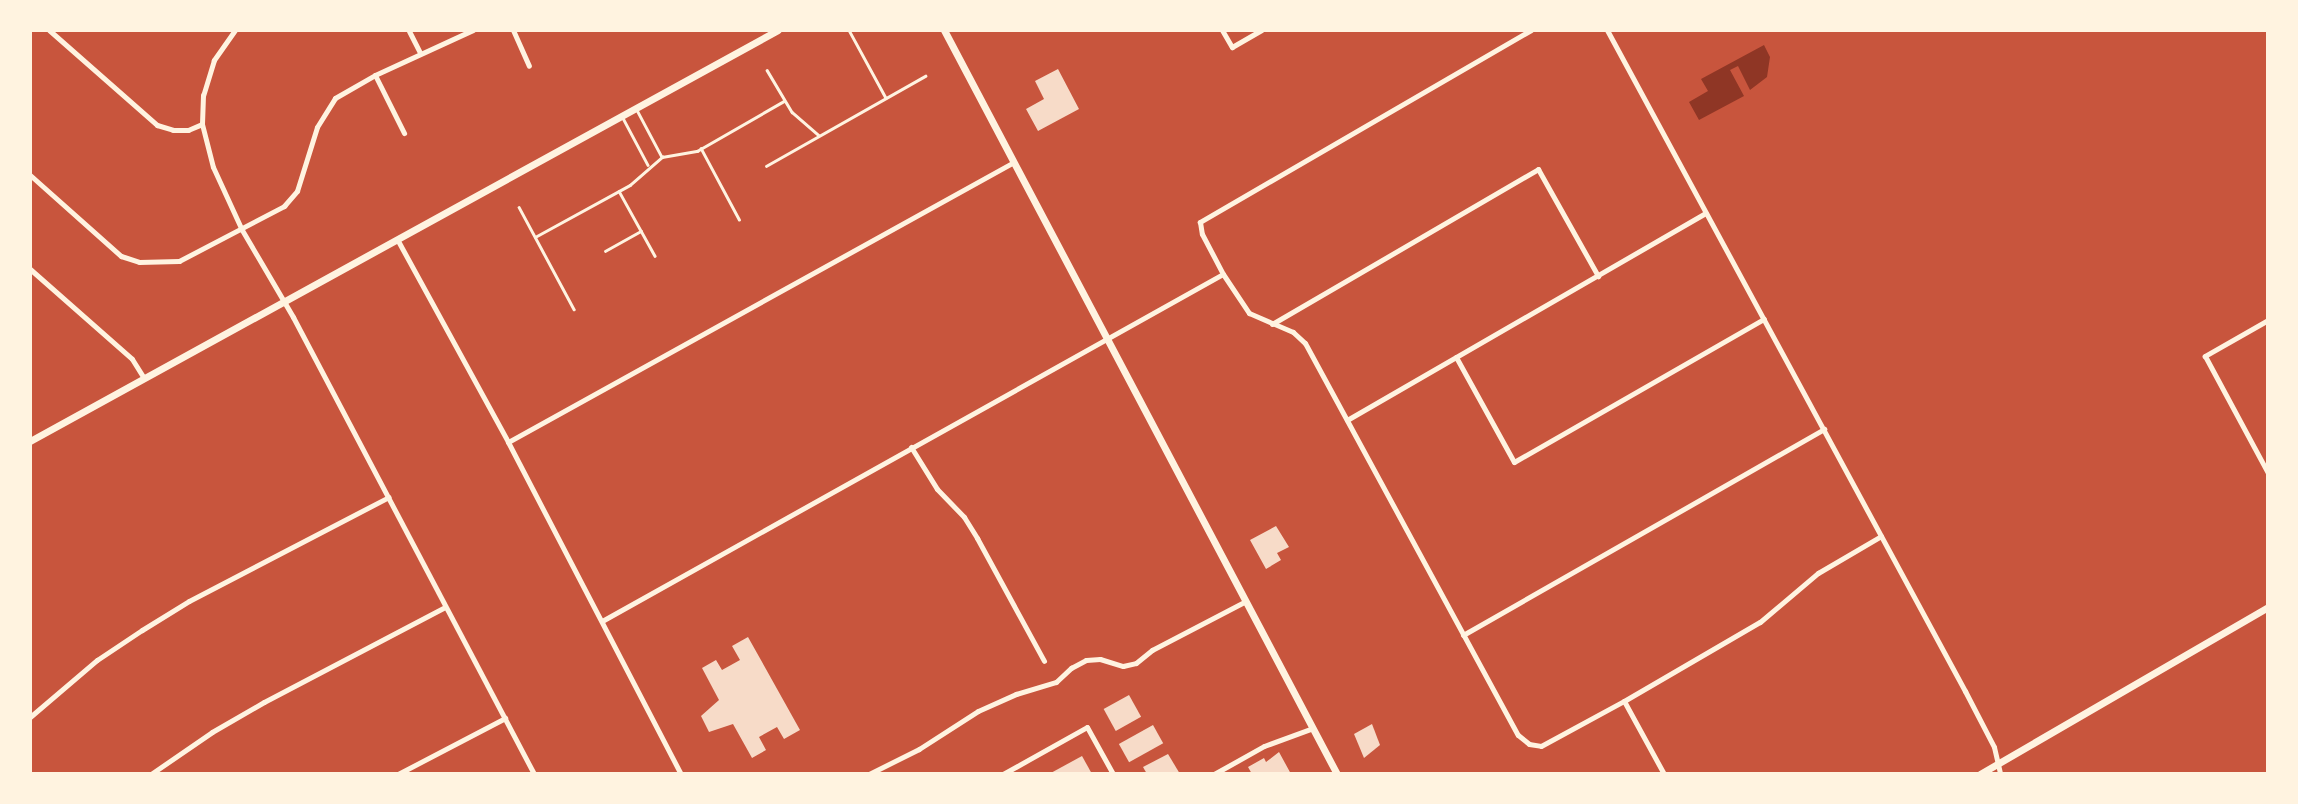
<!DOCTYPE html>
<html>
<head>
<meta charset="utf-8">
<style>
	body { margin:0 }
	#map { position:relative; width:2298px; height:804px; overflow:hidden; background:#c8553d; font-family:Montserrat,sans-serif }
	div>[style] { position:absolute }
	.water>* { inset:0; background:#8f3625 }
	.building>* { inset:0; background:#f7dbc8; transform-origin:0 0 }
	.service>* { height:2.5px; margin:-1.25px; padding:0 1.25px; transform-origin:1.25px; border-radius:1.25px; background:#fff3e0 }
	.minor>* { height:5px; margin:-2.5px; padding:0 2.5px; transform-origin:2.5px; border-radius:2.5px; background:#fff3e0 }
	.secondary>* { height:7px; margin:-3.5px; padding:0 3.5px; transform-origin:3.5px; border-radius:3.5px; background:#fff3e0 }
	span { translate:-50% -50%; white-space:nowrap; text-align:center; line-height:1.15; -webkit-text-stroke:7px #fff3e0; paint-order:stroke }
	.frame { position:absolute; inset:0; border:32px solid #fff3e0; pointer-events:none }
</style>
</head>
<body>
<div id="map">
	<div class="water">
		<i style="clip-path:polygon(1764px 45px,1770px 57px,1767px 77px,1750px 90px,1738px 66px,1730px 70px,1744px 96px,1699px 120px,1689px 102px,1708px 91px,1701px 79px)"></i>
	</div>
	<div class="building">
		<i style="clip-path:polygon(1058px 69px,1079px 109px,1038px 131px,1026px 109px,1044px 99px,1035px 81px)"></i>
		<i style="clip-path:polygon(1276px 526px,1289px 547px,1277px 553px,1281px 560px,1266px 569px,1250px 540px)"></i>
		<i style="clip-path:polygon(748px 637px,800px 730px,784px 739px,777px 727px,759px 737px,766px 750px,752px 758px,733px 724px,709px 732px,701px 716px,719px 700px,702px 668px,716px 660px,722px 670px,740px 660px,732px 646px)"></i>
		<i style="left:1129px;top:695px;width:25px;height:29px;rotate:61deg"></i>
		<i style="clip-path:polygon(1372px 724px,1380px 745px,1364px 758px,1354px 734px)"></i>
		<i style="left:1153px;top:725px;width:21px;height:39px;rotate:61deg"></i>
		<i style="clip-path:polygon(1279px 752px,1291px 774px,1252px 774px,1248px 767px,1264px 758px,1266px 762px)"></i>
		<i style="clip-path:polygon(1168px 754px,1180px 774px,1147px 774px,1143px 767px)"></i>
		<i style="clip-path:polygon(1082px 756px,1092px 774px,1049px 774px)"></i>
	</div>
	<div class="service">
		<i style="left:849px;top:30px;width:77px;rotate:61.4deg"></i>
		<i style="left:767px;top:70px;width:49px;rotate:59.2deg"></i>
		<i style="left:792px;top:112px;width:35px;rotate:41deg"></i>
		<i style="left:637px;top:110px;width:53px;rotate:62deg"></i>
		<i style="left:623px;top:118px;width:53px;rotate:62deg"></i>
		<i style="left:701px;top:148px;width:81px;rotate:61.8deg"></i>
		<i style="left:766px;top:166px;width:183px;rotate:-29.5deg"></i>
		<i style="left:619px;top:191px;width:74px;rotate:61deg"></i>
		<i style="left:519px;top:207px;width:116px;rotate:61.7deg"></i>
		<i style="left:535px;top:237px;width:108px;rotate:-28.7deg"></i>
		<i style="left:630px;top:185px;width:43px;rotate:-41.2deg"></i>
		<i style="left:662px;top:157px;width:36px;rotate:-10deg"></i>
		<i style="left:697px;top:151px;width:100px;rotate:-29.9deg"></i>
		<i style="left:605px;top:251px;width:41px;rotate:-29.1deg"></i>
	</div>
	<div class="minor">
		<i style="left:49px;top:30px;width:144px;rotate:41.3deg"></i>
		<i style="left:157px;top:125px;width:17px;rotate:17deg"></i>
		<i style="left:173px;top:130px;width:15px"></i>
		<i style="left:188px;top:130px;width:15px;rotate:-23deg"></i>
		<i style="left:235px;top:30px;width:37px;rotate:125deg"></i>
		<i style="left:214px;top:60px;width:37px;rotate:107deg"></i>
		<i style="left:203px;top:95px;width:29px;rotate:92deg"></i>
		<i style="left:202px;top:124px;width:44px;rotate:75.7deg"></i>
		<i style="left:213px;top:167px;width:69px;rotate:65.3deg"></i>
		<i style="left:242px;top:230px;width:101px;rotate:59.6deg"></i>
		<i style="left:293px;top:317px;width:517px;rotate:62.19deg"></i>
		<i style="left:513px;top:30px;width:39px;rotate:66deg"></i>
		<i style="left:1222px;top:30px;width:20px;rotate:60deg"></i>
		<i style="left:1232px;top:47px;width:34px;rotate:-30deg"></i>
		<i style="left:1531px;top:30px;width:383px;rotate:149.9deg"></i>
		<i style="left:1200px;top:222px;width:12px;rotate:81deg"></i>
		<i style="left:1202px;top:234px;width:45px;rotate:62.3deg"></i>
		<i style="left:1223px;top:274px;width:47px;rotate:56.3deg"></i>
		<i style="left:1249px;top:313px;width:48px;rotate:23.4deg"></i>
		<i style="left:1293px;top:332px;width:16px;rotate:43deg"></i>
		<i style="left:1305px;top:343px;width:446px;rotate:61.5deg"></i>
		<i style="left:1518px;top:735px;width:14px;rotate:39deg"></i>
		<i style="left:1529px;top:744px;width:12px;rotate:9deg"></i>
		<i style="left:1541px;top:746px;width:94px;rotate:-28.5deg"></i>
		<i style="left:1624px;top:701px;width:157px;rotate:-30.2deg"></i>
		<i style="left:1760px;top:622px;width:76px;rotate:-40.2deg"></i>
		<i style="left:1818px;top:573px;width:73px;rotate:-30.4deg"></i>
		<i style="left:1607px;top:30px;width:752px;rotate:61.56deg"></i>
		<i style="left:1965px;top:691px;width:63px;rotate:62.6deg"></i>
		<i style="left:1994px;top:747px;width:28px;rotate:77deg"></i>
		<i style="left:409px;top:31px;width:25px;rotate:63deg"></i>
		<i style="left:375px;top:75px;width:65px;rotate:63.4deg"></i>
		<i style="left:30px;top:175px;width:122px;rotate:41.7deg"></i>
		<i style="left:121px;top:256px;width:19px;rotate:18deg"></i>
		<i style="left:139px;top:262px;width:40px;rotate:-1.4deg"></i>
		<i style="left:179px;top:261px;width:119px;rotate:-27.6deg"></i>
		<i style="left:284px;top:206px;width:20px;rotate:-49deg"></i>
		<i style="left:297px;top:191px;width:67px;rotate:-72.6deg"></i>
		<i style="left:317px;top:127px;width:34px;rotate:-58deg"></i>
		<i style="left:335px;top:98px;width:46px;rotate:-29.9deg"></i>
		<i style="left:375px;top:75px;width:108px;rotate:-24.7deg"></i>
		<i style="left:397px;top:239px;width:231px;rotate:61.3deg"></i>
		<i style="left:508px;top:442px;width:374px;rotate:62.5deg"></i>
		<i style="left:30px;top:269px;width:136px;rotate:41.4deg"></i>
		<i style="left:132px;top:359px;width:22px;rotate:58deg"></i>
		<i style="left:2268px;top:320px;width:73px;rotate:150.3deg"></i>
		<i style="left:2205px;top:356px;width:133px;rotate:61.7deg"></i>
		<i style="left:1272px;top:324px;width:308px;rotate:-30.2deg"></i>
		<i style="left:1538px;top:169px;width:123px;rotate:60.7deg"></i>
		<i style="left:1456px;top:357px;width:120px;rotate:61.1deg"></i>
		<i style="left:1514px;top:462px;width:288px;rotate:-29.8deg"></i>
		<i style="left:1347px;top:420px;width:414px;rotate:-30deg"></i>
		<i style="left:508px;top:442px;width:578px;rotate:-28.96deg"></i>
		<i style="left:911px;top:447px;width:49px;rotate:58.2deg"></i>
		<i style="left:937px;top:489px;width:39px;rotate:46deg"></i>
		<i style="left:964px;top:517px;width:25px;rotate:58deg"></i>
		<i style="left:977px;top:538px;width:140px;rotate:61.4deg"></i>
		<i style="left:602px;top:621px;width:711px;rotate:-29.2deg"></i>
		<i style="left:1463px;top:635px;width:416px;rotate:-29.7deg"></i>
		<i style="left:1624px;top:701px;width:83px;rotate:61.3deg"></i>
		<i style="left:30px;top:717px;width:88px;rotate:-40.4deg"></i>
		<i style="left:97px;top:660px;width:54px;rotate:-33.7deg"></i>
		<i style="left:142px;top:630px;width:55px;rotate:-31.7deg"></i>
		<i style="left:189px;top:601px;width:225px;rotate:-27.5deg"></i>
		<i style="left:151px;top:774px;width:74px;rotate:-34.5deg"></i>
		<i style="left:212px;top:732px;width:60px;rotate:-30deg"></i>
		<i style="left:264px;top:702px;width:204px;rotate:-27.7deg"></i>
		<i style="left:398px;top:774px;width:121px;rotate:-27.6deg"></i>
		<i style="left:869px;top:774px;width:56px;rotate:-26.6deg"></i>
		<i style="left:919px;top:749px;width:70px;rotate:-32.8deg"></i>
		<i style="left:978px;top:711px;width:42px;rotate:-24.1deg"></i>
		<i style="left:1016px;top:694px;width:42px;rotate:-16.7deg"></i>
		<i style="left:1056px;top:682px;width:21px;rotate:-43deg"></i>
		<i style="left:1071px;top:668px;width:17px;rotate:-28deg"></i>
		<i style="left:1086px;top:660px;width:14px;rotate:-4deg"></i>
		<i style="left:1100px;top:659px;width:24px;rotate:17deg"></i>
		<i style="left:1123px;top:666px;width:13px;rotate:-13deg"></i>
		<i style="left:1136px;top:663px;width:21px;rotate:-39deg"></i>
		<i style="left:1152px;top:650px;width:106px;rotate:-27.5deg"></i>
		<i style="left:1003px;top:774px;width:96px;rotate:-29.2deg"></i>
		<i style="left:1087px;top:727px;width:54px;rotate:61deg"></i>
		<i style="left:1214px;top:774px;width:57px;rotate:-29.2deg"></i>
		<i style="left:1264px;top:746px;width:52px;rotate:-20.2deg"></i>
	</div>
	<div class="secondary">
		<i style="left:944px;top:30px;width:841px;rotate:62.16deg"></i>
		<i style="left:30px;top:441px;width:853px;rotate:-28.79deg"></i>
		<i style="left:1980px;top:774px;width:333px;rotate:-30.1deg"></i>
	</div>
	<div class="frame"></div>
</div>
</body>
</html>
